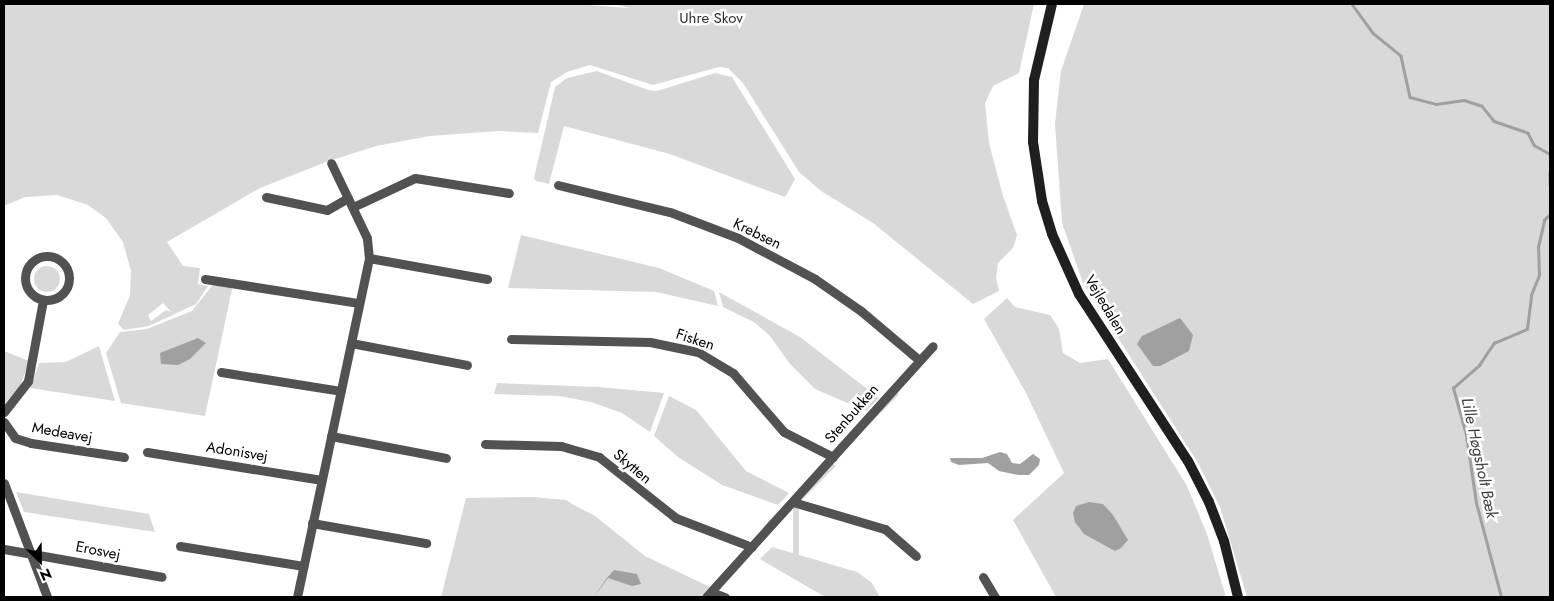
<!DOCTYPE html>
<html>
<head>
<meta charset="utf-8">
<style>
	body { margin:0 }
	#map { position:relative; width:1554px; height:601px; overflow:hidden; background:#fff; font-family:Jost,sans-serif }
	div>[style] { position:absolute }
	.green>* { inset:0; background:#d9d9d9; transform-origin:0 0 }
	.round { border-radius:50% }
	.water>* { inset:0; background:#a0a0a0 }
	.stream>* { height:2.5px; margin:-1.25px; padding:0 1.25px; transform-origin:1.25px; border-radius:1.25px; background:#a0a0a0 }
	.street>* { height:9px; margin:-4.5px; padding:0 4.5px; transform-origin:4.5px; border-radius:4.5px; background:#525252 }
	.street>.ring { margin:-4.5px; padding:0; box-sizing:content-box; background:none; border:9px solid #525252; border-radius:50% }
	.secondary>* { height:10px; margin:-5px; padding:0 5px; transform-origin:5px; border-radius:5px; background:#1f1f1f }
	span { translate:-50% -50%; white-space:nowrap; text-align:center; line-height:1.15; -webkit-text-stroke:5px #fff; paint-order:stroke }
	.park-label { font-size:15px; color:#303030 }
	.street-label { font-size:15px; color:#000 }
	.water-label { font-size:16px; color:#414141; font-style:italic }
	.frame { position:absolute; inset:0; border:5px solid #000; pointer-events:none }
	.north { position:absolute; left:15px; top:536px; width:50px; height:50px; -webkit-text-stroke:4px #fff; paint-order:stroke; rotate:157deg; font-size:14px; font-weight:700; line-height:20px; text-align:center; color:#000 }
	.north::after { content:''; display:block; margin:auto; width:18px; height:22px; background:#000; clip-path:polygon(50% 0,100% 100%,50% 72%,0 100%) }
</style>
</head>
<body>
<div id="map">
	<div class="green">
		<i style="clip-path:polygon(evenodd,4px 4px,576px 4px,629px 8px,613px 4px,1034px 4px,1019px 73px,993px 86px,985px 103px,989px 143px,1003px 196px,1017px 235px,1013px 248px,998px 263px,996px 278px,999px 291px,973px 304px,873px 223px,821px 191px,799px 172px,743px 83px,728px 68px,719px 67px,653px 85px,590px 65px,567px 72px,551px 82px,538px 133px,498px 131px,430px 136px,376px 146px,326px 162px,260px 188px,167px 242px,183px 266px,200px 268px,198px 284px,208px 286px,196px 304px,149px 326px,124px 330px,118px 324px,130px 295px,131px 271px,123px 242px,106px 218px,88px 205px,57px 195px,25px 197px,4px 206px,4px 4px,163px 303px,171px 312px,166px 310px,151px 321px,148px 315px,163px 303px)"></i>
		<i style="clip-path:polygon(1084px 4px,1550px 4px,1550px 597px,1247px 597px,1220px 507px,1198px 463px,1083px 283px,1062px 223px,1055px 124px,1061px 71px)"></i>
		<i style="clip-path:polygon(597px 71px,648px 90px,657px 91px,715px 73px,732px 77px,795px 179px,785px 197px,670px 154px,564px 126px,549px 184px,536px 181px,534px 178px,555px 87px,567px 78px)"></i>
		<i style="clip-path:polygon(521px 235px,659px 268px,714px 291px,718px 306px,656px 292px,508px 288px)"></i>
		<i class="round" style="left:34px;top:266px;width:26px;height:26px"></i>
		<i style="clip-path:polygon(215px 282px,233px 285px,205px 416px,121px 403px,106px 353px,120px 332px,147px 329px,192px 311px)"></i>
		<i style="clip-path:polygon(719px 292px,800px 337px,879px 398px,866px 411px,815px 389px,790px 364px,770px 336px,754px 322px,723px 307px)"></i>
		<i style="clip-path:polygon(1007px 298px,1015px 307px,1050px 315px,1059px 329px,1063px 353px,1080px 363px,1108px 359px,1187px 486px,1207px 534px,1226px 597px,1056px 597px,1013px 520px,1064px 473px,1026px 393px,984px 319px)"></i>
		<i style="clip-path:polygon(99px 346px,115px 401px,30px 388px,39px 363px,66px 362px)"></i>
		<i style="clip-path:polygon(4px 351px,29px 361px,20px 387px,4px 404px)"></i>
		<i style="clip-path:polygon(497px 383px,599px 387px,664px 393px,650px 432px,622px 413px,591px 402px,559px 396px,494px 394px)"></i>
		<i style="left:896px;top:392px;width:4px;height:91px;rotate:45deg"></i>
		<i style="clip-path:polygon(669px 396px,696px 410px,746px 471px,789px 493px,778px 505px,722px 485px,678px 457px,654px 436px)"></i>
		<i style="clip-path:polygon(832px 463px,836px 466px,801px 501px,801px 499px)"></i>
		<i style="clip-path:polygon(16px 492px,149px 514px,155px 532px,24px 512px)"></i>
		<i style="clip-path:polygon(533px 497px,566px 500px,574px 505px,595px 516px,645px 556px,710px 587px,700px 597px,441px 597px,466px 498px)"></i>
		<i style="left:793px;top:507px;width:6px;height:60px"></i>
		<i style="clip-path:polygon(772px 547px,857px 572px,871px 582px,880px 597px,825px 597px,760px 559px)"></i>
	</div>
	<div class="water">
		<i style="clip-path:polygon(1180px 318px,1193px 335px,1189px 351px,1160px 366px,1153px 366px,1137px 344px,1142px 336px)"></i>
		<i style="clip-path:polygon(198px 338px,206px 343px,190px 359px,178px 365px,161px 364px,160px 353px)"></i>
		<i style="clip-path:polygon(1000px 452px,1007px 454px,1012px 463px,1020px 464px,1033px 454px,1040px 459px,1039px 465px,1029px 475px,1018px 475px,999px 471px,988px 463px,959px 465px,951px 462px,950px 458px,982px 458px)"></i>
		<i style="clip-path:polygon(1089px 502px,1103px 504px,1113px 515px,1128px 540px,1121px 548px,1115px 551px,1084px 534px,1075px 522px,1073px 513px,1076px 506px)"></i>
		<i style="clip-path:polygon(614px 570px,637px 574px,641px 584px,632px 586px,608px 578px,594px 597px,606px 579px)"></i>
	</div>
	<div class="stream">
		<i style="left:1352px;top:4px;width:36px;rotate:54deg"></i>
		<i style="left:1373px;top:33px;width:36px;rotate:39deg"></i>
		<i style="left:1401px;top:56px;width:42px;rotate:77.6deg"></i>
		<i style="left:1410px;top:97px;width:27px;rotate:15deg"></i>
		<i style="left:1436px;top:104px;width:28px;rotate:-8deg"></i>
		<i style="left:1464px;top:100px;width:19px;rotate:18deg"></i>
		<i style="left:1482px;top:106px;width:19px;rotate:51deg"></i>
		<i style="left:1494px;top:121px;width:36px;rotate:19deg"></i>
		<i style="left:1528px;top:133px;width:13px;rotate:63deg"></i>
		<i style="left:1534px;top:145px;width:18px;rotate:29deg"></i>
		<i style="left:1550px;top:172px;width:12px;rotate:90deg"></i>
		<i style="left:1501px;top:597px;width:97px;rotate:-104.9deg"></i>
		<i style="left:1476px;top:503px;width:69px;rotate:-98.4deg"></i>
		<i style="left:1466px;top:435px;width:49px;rotate:-105.5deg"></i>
		<i style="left:1453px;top:388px;width:35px;rotate:-41deg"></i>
		<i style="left:1479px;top:365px;width:27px;rotate:-56deg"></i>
		<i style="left:1494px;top:343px;width:36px;rotate:-23deg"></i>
		<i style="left:1527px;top:329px;width:34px;rotate:-83deg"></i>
		<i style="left:1531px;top:295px;width:22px;rotate:-68deg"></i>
		<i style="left:1539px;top:275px;width:28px;rotate:-92deg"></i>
		<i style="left:1538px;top:247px;width:28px;rotate:-77deg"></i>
		<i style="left:1544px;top:220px;width:8px;rotate:-45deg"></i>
	</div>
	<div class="street">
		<i style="left:558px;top:185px;width:115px;rotate:13.6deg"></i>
		<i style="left:670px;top:212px;width:73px;rotate:20.9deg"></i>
		<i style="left:738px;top:238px;width:87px;rotate:28deg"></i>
		<i style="left:815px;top:279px;width:56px;rotate:34.8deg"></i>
		<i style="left:861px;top:311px;width:76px;rotate:40.2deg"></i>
		<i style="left:266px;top:197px;width:62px;rotate:12deg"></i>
		<i style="left:327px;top:210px;width:24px;rotate:-30deg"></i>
		<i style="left:353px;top:207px;width:68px;rotate:-25.1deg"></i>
		<i style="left:415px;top:178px;width:95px;rotate:9.1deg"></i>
		<i class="ring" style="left:25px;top:256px;width:35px;height:35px"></i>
		<i style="left:369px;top:258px;width:120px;rotate:10.1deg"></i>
		<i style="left:205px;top:279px;width:156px;rotate:8.9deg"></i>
		<i style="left:511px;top:339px;width:139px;rotate:1.2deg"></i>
		<i style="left:650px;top:342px;width:49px;rotate:11.8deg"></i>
		<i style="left:698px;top:352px;width:41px;rotate:31deg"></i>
		<i style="left:733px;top:373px;width:78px;rotate:49.2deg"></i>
		<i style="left:784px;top:432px;width:55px;rotate:27deg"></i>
		<i style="left:351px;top:343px;width:118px;rotate:10.7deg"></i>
		<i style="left:221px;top:372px;width:121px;rotate:9deg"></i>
		<i style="left:4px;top:412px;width:39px;rotate:-52deg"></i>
		<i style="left:28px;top:381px;width:82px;rotate:-79.5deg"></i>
		<i style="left:4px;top:422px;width:19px;rotate:55deg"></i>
		<i style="left:15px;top:438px;width:17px;rotate:17deg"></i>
		<i style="left:31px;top:443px;width:94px;rotate:8.6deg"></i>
		<i style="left:331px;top:436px;width:117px;rotate:10.8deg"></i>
		<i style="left:485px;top:444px;width:76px;rotate:1.5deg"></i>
		<i style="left:561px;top:446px;width:40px;rotate:16deg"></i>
		<i style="left:599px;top:457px;width:98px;rotate:38.4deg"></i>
		<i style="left:676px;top:518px;width:81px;rotate:20.9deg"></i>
		<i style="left:147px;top:452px;width:177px;rotate:9.1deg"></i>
		<i style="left:4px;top:483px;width:122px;rotate:69.3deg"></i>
		<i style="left:793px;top:502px;width:96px;rotate:16.4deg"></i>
		<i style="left:885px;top:529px;width:41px;rotate:41.1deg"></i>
		<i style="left:312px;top:523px;width:116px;rotate:10deg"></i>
		<i style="left:180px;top:546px;width:125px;rotate:9.2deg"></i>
		<i style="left:4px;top:549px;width:160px;rotate:10deg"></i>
		<i style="left:983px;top:577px;width:23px;rotate:59deg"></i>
		<i style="left:711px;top:592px;width:15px;rotate:20deg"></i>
		<i style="left:297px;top:597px;width:347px;rotate:-78deg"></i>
		<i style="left:369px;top:258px;width:20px;rotate:-96deg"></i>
		<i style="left:367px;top:238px;width:83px;rotate:-115.6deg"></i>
		<i style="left:706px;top:597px;width:338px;rotate:-47.9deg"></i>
	</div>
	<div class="secondary">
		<i style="left:1052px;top:4px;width:78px;rotate:103.3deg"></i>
		<i style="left:1034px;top:80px;width:62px;rotate:90.9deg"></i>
		<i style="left:1033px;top:142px;width:60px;rotate:81.3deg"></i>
		<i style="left:1042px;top:201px;width:34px;rotate:73deg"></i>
		<i style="left:1052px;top:234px;width:66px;rotate:65.8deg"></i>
		<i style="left:1079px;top:294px;width:199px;rotate:56.9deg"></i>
		<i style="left:1188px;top:461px;width:46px;rotate:62.9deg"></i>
		<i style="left:1209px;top:502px;width:42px;rotate:69deg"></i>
		<i style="left:1224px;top:541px;width:58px;rotate:76deg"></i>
	</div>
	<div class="park-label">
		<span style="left:711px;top:19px">Uhre Skov</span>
	</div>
	<div class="street-label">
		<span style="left:757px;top:234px;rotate:26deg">Krebsen</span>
		<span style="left:1105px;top:305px;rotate:59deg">Vejledalen</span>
		<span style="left:695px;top:340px;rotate:18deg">Fisken</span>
		<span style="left:852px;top:414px;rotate:-49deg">Stenbukken</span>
		<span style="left:62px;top:433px;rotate:10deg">Medeavej</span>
		<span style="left:237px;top:452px;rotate:9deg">Adonisvej</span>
		<span style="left:632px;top:467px;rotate:40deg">Skytten</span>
		<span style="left:98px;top:551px;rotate:11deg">Erosvej</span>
	</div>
	<div class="water-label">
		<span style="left:1479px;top:458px;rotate:78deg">Lille Høgsholt Bæk</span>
	</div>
	<div class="frame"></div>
	<div class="north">N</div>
</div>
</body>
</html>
